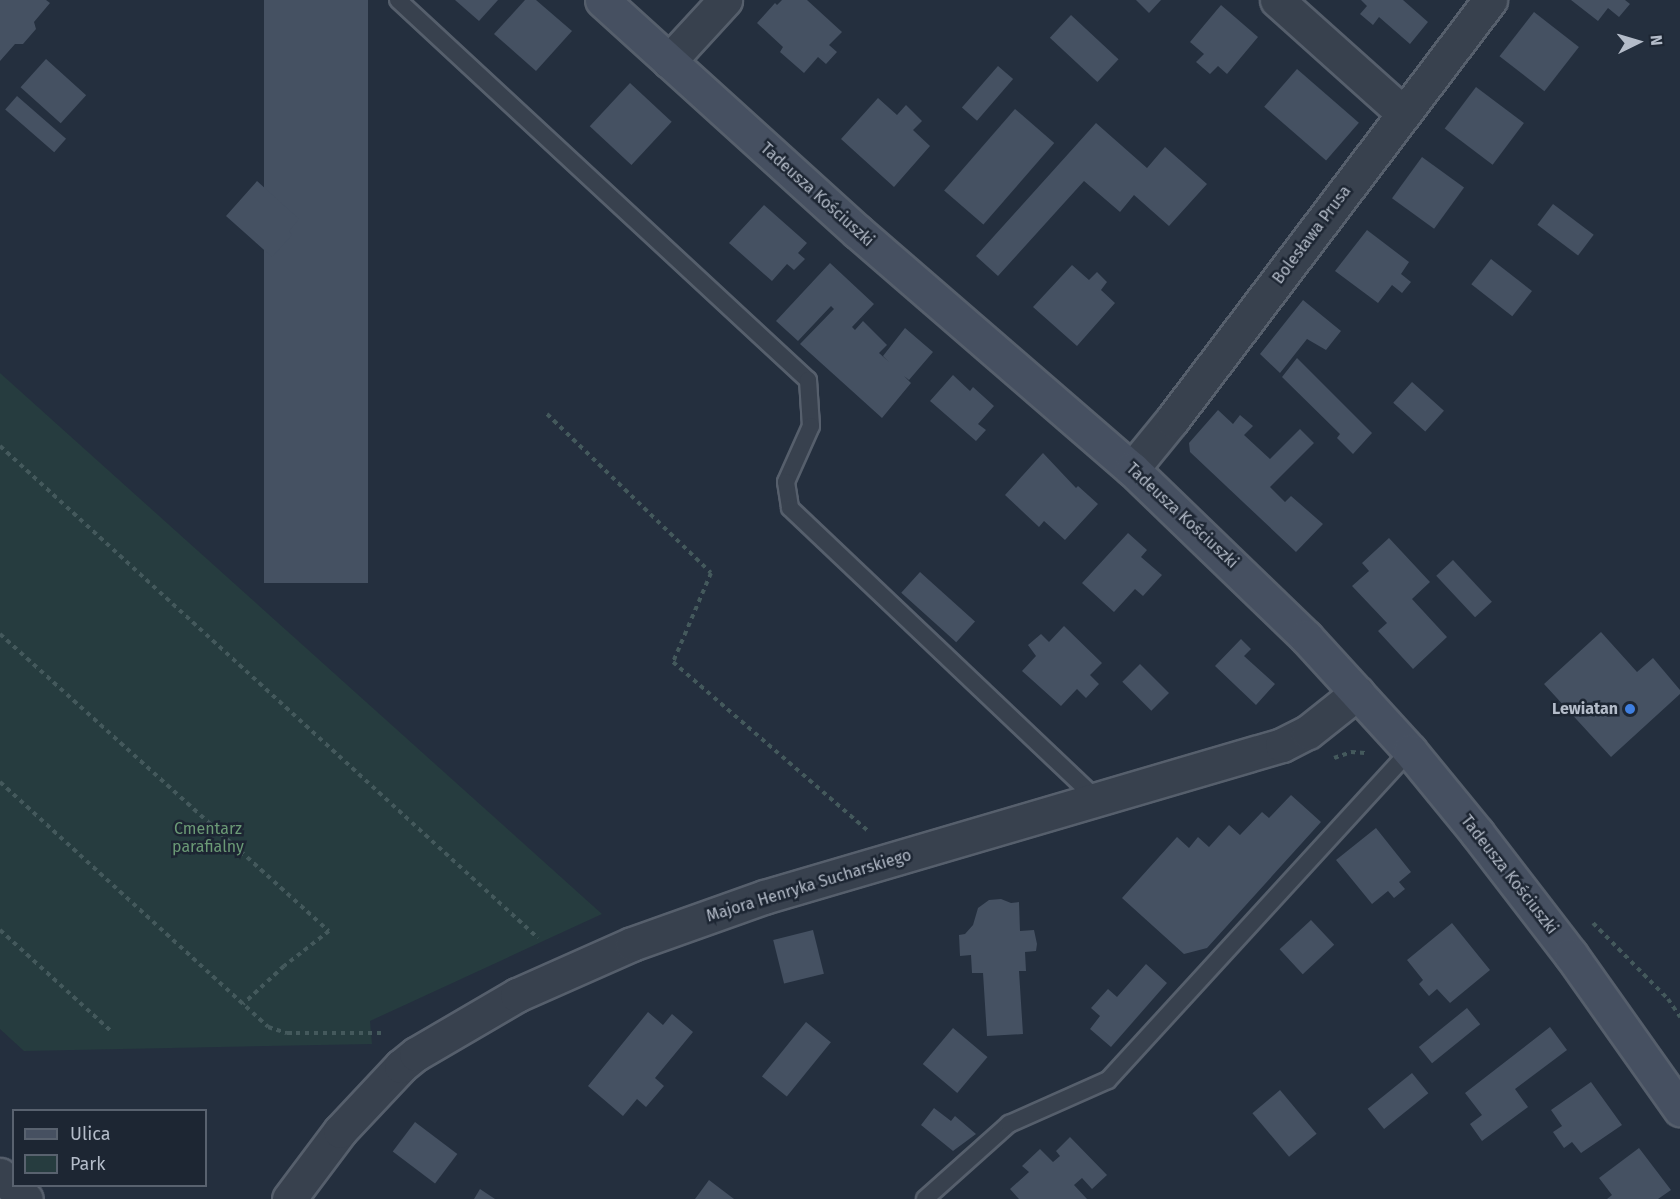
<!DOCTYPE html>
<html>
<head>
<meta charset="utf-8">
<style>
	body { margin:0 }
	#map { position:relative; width:1680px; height:1199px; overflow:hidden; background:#242f3e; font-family:"Fira Sans",sans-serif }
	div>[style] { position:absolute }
	.green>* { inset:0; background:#263c3f }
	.building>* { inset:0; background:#455162; transform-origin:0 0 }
	.path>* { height:4px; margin-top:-2px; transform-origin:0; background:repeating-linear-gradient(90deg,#44595c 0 4.5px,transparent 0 9px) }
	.roads { filter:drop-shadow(2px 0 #565f6c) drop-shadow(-2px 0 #565f6c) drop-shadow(0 2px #565f6c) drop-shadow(0 -2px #565f6c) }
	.service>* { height:16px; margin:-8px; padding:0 8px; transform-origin:8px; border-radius:8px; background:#38414e }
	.minor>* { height:33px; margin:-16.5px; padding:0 16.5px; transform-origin:16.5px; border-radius:16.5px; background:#38414e }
	.secondary>* { height:33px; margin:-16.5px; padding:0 16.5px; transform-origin:16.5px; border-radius:16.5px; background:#465061 }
	.dots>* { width:16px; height:16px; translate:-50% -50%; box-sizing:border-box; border:3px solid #1d2633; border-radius:50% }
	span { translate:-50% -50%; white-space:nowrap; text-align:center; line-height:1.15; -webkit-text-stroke:5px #1d2633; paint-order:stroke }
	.street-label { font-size:16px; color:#b4bcc9 }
	.poi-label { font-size:16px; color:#b4bcc9; font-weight:700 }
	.right { translate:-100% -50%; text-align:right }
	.park-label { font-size:16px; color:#6b9a76 }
	.legend { position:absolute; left:12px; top:1109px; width:195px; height:78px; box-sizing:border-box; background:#1d2633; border:2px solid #59626f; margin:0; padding:8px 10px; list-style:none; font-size:18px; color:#b4bcc9 }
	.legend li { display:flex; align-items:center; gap:12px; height:30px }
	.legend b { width:30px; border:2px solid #59626f }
	.north { position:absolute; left:1608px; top:12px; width:60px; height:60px; -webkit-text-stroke:4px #1d2633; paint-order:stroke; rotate:85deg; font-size:16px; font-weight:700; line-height:24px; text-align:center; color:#b4bcc9 }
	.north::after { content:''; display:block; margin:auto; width:21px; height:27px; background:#b4bcc9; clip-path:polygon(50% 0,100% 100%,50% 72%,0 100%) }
</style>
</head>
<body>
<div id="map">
	<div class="green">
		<i style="clip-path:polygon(0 373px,602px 914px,370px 1021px,372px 1044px,24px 1051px,0 1029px)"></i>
	</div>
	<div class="building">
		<i style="clip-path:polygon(0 0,46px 0,50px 3px,34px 22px,36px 29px,23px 44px,15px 44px,0 61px)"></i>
		<i style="left:264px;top:0;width:104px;height:583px"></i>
		<i style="clip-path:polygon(455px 0,498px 0,479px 21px)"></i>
		<i style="clip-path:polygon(525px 0,536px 0,572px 31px,536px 71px,494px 34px)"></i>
		<i style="clip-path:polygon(782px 0,807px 0,842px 32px,829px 45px,837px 52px,826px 64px,818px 57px,804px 73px,780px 52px,783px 47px,757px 23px,775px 3px,777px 5px)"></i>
		<i style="clip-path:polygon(1136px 0,1161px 0,1149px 13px)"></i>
		<i style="clip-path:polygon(1361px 0,1403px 0,1428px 22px,1410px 44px,1379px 17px,1373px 25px,1360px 14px,1367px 6px)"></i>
		<i style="clip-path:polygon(1571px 0,1625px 0,1630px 4px,1619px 17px,1608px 8px,1598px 21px)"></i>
		<i style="clip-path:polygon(1221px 5px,1258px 37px,1227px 74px,1218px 66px,1210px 74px,1196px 62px,1204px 54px,1190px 42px)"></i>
		<i style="left:1534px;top:12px;width:57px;height:56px;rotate:38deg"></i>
		<i style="left:1071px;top:15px;width:65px;height:31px;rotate:43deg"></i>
		<i style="left:46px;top:59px;width:54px;height:38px;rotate:42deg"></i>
		<i style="left:998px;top:66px;width:20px;height:55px;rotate:41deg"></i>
		<i style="left:1297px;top:69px;width:82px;height:50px;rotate:41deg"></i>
		<i style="left:630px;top:83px;width:57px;height:59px;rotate:43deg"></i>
		<i style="left:1476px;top:87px;width:60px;height:52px;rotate:37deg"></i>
		<i style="left:17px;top:96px;width:65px;height:18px;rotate:41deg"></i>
		<i style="clip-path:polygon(878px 98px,897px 115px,906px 105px,922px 121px,913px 130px,930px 146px,894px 187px,841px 139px)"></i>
		<i style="left:1015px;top:109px;width:52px;height:108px;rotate:41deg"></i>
		<i style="clip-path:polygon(1096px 123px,1147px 168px,1165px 147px,1207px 184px,1169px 226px,1134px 195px,1120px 212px,1084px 181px,998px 276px,976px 256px)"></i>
		<i style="left:1422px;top:157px;width:52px;height:51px;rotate:36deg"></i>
		<i style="clip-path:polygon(257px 181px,299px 219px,289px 231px,292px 235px,272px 257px,226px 216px)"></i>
		<i style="left:1553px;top:204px;width:51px;height:26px;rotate:37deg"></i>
		<i style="clip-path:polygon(764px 205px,807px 243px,798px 253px,805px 259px,794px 270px,787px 264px,772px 281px,729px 243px)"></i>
		<i style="clip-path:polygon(1367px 230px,1409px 262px,1401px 274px,1411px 282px,1402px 293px,1392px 285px,1378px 303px,1335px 271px)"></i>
		<i style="left:1491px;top:259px;width:52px;height:32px;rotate:38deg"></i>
		<i style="clip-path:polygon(830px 263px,874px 304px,852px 327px,855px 330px,863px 321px,887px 345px,879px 353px,889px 362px,883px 356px,905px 328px,933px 352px,909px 380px,904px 376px,911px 383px,882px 418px,800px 344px,834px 309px,831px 306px,798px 341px,776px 321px)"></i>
		<i style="clip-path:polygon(1072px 265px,1089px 280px,1097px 272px,1107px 282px,1101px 290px,1115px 303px,1077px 346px,1033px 307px)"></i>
		<i style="clip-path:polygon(1303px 300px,1341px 331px,1326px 350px,1307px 339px,1280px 373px,1260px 354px)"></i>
		<i style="clip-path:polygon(1297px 358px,1372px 433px,1353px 454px,1337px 438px,1340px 434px,1282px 377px)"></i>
		<i style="clip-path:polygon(953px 375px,970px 391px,973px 387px,994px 406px,978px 424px,986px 430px,976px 441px,930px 401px)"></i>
		<i style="left:1412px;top:382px;width:43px;height:28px;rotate:42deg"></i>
		<i style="clip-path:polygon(1218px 410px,1233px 424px,1240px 415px,1253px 426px,1244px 435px,1270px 459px,1300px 429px,1314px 443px,1270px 487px,1285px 502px,1291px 496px,1323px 524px,1296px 552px,1190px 452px,1189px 443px)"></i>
		<i style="clip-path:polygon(1043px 453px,1076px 488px,1078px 486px,1098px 504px,1065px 540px,1044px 521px,1039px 527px,1005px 495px)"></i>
		<i style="clip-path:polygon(1128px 533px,1147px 550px,1141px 557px,1162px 575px,1143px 596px,1135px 589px,1114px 612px,1082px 583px)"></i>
		<i style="clip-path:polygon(1389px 538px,1430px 582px,1412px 599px,1447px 637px,1413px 669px,1378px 631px,1387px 623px,1352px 586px,1369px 571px,1362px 563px)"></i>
		<i style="left:1453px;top:560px;width:57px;height:23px;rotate:47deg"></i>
		<i style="left:920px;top:572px;width:74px;height:28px;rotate:42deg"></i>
		<i style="clip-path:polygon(1064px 626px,1102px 663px,1090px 675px,1099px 684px,1086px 698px,1077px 689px,1061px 706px,1022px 671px,1036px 656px,1028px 645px,1041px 634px,1049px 642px)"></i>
		<i style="clip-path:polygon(1601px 632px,1637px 672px,1653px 658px,1680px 690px,1680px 694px,1611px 757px,1544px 684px)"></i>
		<i style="clip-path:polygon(1241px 639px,1251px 649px,1244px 656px,1275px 684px,1256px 705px,1215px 666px)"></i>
		<i style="left:1140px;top:664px;width:41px;height:25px;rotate:45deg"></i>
		<i style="clip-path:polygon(1291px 795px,1321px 822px,1207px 948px,1184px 954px,1122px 898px,1177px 837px,1189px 848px,1198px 837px,1209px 847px,1229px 825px,1240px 835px,1262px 812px,1269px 818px)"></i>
		<i style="clip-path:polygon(1376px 828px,1411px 872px,1399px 882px,1405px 889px,1394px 898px,1388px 891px,1372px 904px,1336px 860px)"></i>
		<i style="clip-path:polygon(1001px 899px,1011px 903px,1019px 902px,1020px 931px,1034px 930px,1037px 944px,1036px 951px,1025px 952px,1026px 971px,1019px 971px,1023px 1034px,987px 1036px,983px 973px,972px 973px,971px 955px,960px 956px,959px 935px,965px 934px,973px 925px,978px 908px,989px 900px)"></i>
		<i style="left:1311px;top:920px;width:34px;height:43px;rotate:47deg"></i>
		<i style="clip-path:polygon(1452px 923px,1490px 970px,1450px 1003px,1437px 989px,1429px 996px,1419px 984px,1423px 980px,1407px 960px)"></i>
		<i style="left:813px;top:930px;width:45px;height:41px;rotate:76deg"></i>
		<i style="clip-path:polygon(1146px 964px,1167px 983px,1111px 1047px,1090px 1029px,1100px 1016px,1091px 1008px,1108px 989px,1117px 997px)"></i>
		<i style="left:1467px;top:1008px;width:21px;height:62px;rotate:51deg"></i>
		<i style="clip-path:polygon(648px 1012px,663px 1025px,672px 1014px,693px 1032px,655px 1078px,664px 1086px,646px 1107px,637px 1099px,623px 1116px,588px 1086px)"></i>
		<i style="left:806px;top:1022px;width:32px;height:70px;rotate:39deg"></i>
		<i style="clip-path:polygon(1550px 1027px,1567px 1050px,1515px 1089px,1528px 1107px,1482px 1141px,1470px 1124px,1482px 1115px,1465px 1093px)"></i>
		<i style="left:953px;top:1028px;width:45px;height:47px;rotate:40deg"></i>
		<i style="left:1412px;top:1073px;width:26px;height:57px;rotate:51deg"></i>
		<i style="clip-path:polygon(1591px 1082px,1622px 1125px,1581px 1153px,1572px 1142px,1564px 1148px,1553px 1132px,1562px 1126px,1551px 1110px)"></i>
		<i style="left:1280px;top:1090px;width:57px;height:36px;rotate:50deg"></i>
		<i style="clip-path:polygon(934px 1108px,951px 1121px,955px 1116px,976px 1134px,953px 1151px,921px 1125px)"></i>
		<i style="left:415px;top:1122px;width:53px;height:37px;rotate:37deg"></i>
		<i style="clip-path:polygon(1070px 1137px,1107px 1175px,1092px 1189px,1082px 1178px,1074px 1185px,1087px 1199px,1019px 1199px,1010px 1189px,1029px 1172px,1022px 1166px,1040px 1149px,1053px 1162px,1060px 1156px,1056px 1151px)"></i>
		<i style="clip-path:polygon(1639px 1148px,1671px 1190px,1658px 1199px,1607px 1199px,1612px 1195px,1599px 1178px)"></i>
		<i style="clip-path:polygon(709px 1180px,734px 1199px,695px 1199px)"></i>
		<i style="clip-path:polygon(480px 1189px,495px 1199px,474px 1199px)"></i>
	</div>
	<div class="path">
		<i style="left:547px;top:414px;width:228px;rotate:44.1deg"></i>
		<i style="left:711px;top:573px;width:97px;rotate:113.1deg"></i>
		<i style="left:673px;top:662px;width:259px;rotate:40.9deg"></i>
		<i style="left:0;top:446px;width:729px;rotate:42.44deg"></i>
		<i style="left:0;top:634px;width:443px;rotate:42.1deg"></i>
		<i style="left:329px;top:931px;width:57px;rotate:142.1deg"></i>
		<i style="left:284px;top:966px;width:56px;rotate:137.2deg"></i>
		<i style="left:1334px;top:758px;width:18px;rotate:-19deg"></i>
		<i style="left:1351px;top:752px;width:14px;rotate:4deg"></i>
		<i style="left:0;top:782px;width:363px;rotate:42.4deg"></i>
		<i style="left:268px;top:1027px;width:20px;rotate:18deg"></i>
		<i style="left:287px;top:1033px;width:99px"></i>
		<i style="left:1593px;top:923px;width:107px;rotate:45.4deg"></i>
		<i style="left:1668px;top:999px;width:22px;rotate:56deg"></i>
		<i style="left:0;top:930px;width:150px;rotate:42.3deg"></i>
	</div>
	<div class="roads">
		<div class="service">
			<i style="left:398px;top:0;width:559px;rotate:42.83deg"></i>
			<i style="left:808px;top:380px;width:46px;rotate:86.3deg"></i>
			<i style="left:811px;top:426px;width:61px;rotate:114.1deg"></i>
			<i style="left:786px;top:482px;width:26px;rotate:81deg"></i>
			<i style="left:790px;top:508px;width:423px;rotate:43.5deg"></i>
			<i style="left:925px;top:1199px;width:113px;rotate:-41.8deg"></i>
			<i style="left:1009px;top:1124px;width:108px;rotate:-24deg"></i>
			<i style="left:1108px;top:1080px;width:447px;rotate:-47.5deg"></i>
		</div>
		<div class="minor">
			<i style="left:1277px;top:0;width:169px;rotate:41.9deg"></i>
			<i style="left:669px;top:61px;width:83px;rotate:-47.4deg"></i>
			<i style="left:1132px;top:469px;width:63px;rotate:-50.8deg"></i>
			<i style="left:1172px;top:420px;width:527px;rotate:-52.87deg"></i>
			<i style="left:0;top:1175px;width:35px;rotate:43deg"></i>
			<i style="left:289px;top:1199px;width:85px;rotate:-53.1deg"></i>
			<i style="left:340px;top:1131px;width:89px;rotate:-46.8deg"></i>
			<i style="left:401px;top:1066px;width:19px;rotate:-39deg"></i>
			<i style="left:416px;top:1054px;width:117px;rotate:-30.3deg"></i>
			<i style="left:517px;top:995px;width:126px;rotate:-23.9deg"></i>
			<i style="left:632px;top:944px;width:140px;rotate:-19.6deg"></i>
			<i style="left:764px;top:897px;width:540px;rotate:-16.35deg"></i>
			<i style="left:1282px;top:745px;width:29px;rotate:-27deg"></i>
			<i style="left:1308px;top:732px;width:63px;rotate:-38.5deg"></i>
		</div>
		<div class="secondary">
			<i style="left:602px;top:0;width:345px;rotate:42.2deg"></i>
			<i style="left:858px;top:232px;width:362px;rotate:40.9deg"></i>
			<i style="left:1132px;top:469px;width:242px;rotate:44deg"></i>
			<i style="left:1306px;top:637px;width:154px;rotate:47.6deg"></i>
			<i style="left:1410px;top:751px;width:106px;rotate:50.7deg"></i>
			<i style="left:1477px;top:833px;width:154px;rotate:52.4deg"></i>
			<i style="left:1571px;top:955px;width:189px;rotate:54.7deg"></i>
		</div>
	</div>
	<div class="dots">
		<i style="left:1630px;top:709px;background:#3f7fe0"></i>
	</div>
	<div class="street-label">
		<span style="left:817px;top:195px;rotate:42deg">Tadeusza Kościuszki</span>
		<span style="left:1312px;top:235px;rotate:-53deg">Bolesława Prusa</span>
		<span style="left:1182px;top:516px;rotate:43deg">Tadeusza Kościuszki</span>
		<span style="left:1509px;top:875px;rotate:52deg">Tadeusza Kościuszki</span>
		<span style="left:809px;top:886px;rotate:-17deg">Majora Henryka Sucharskiego</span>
	</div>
	<div class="poi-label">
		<span class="right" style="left:1618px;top:709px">Lewiatan</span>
	</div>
	<div class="park-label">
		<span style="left:208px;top:838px">Cmentarz<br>parafialny</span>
	</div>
	<ul class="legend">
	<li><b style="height:8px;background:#465061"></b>Ulica</li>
	<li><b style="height:16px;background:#263c3f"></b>Park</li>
	</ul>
	<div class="north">N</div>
</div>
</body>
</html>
